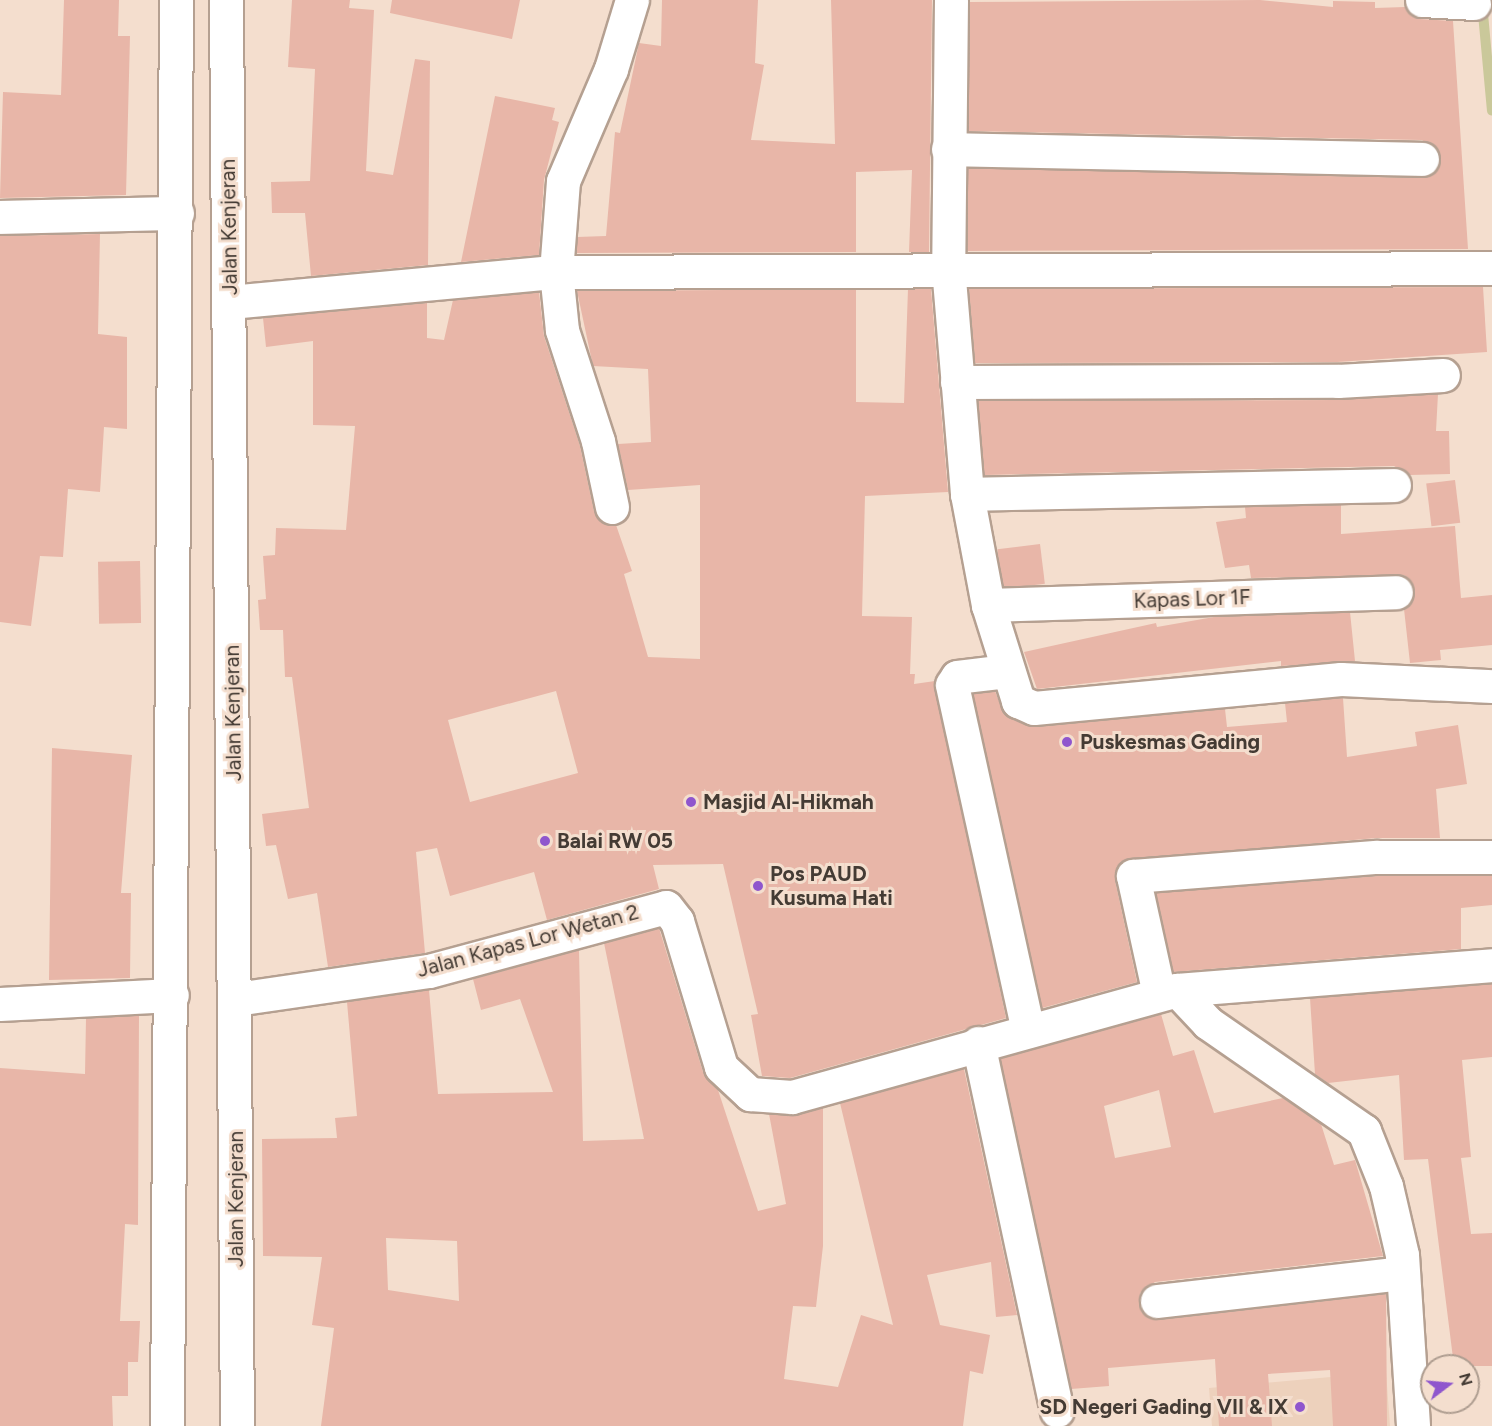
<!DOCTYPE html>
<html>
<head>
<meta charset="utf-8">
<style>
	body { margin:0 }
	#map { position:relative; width:1492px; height:1426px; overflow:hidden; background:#f4dece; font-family:Figtree,sans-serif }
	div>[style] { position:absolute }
	.built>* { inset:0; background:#edd1bc }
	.stream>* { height:10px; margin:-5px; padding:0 5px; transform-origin:5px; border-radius:5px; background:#cac89a }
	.building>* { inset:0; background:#e8b6a8; transform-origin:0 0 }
	.roads { filter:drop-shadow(2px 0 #b5a091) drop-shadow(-2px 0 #b5a091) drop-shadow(0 2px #b5a091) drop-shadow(0 -2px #b5a091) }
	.street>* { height:33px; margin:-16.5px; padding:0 16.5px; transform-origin:16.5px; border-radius:16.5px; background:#fff }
	.highway>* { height:33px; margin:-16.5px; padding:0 16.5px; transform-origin:16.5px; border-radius:16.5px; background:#fff }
	.dots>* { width:16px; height:16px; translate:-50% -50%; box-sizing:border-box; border:3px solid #f4dece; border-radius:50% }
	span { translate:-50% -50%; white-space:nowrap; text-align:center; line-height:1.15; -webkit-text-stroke:6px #f4dece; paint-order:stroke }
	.street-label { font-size:21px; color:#443b34 }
	.poi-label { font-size:21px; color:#443b34; font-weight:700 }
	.left { translate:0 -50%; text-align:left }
	.right { translate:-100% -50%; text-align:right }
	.north { position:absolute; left:1420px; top:1354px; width:60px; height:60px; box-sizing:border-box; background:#f4dece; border:2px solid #ae9d90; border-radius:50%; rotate:74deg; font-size:16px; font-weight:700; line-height:24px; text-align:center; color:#443b34 }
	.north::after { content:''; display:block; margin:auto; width:21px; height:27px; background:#8f56cd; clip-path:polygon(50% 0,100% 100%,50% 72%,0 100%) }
</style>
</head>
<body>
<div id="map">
	<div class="built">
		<i style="clip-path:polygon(1386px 1372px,1390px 1426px,1212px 1426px,1209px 1388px)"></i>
	</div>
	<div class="stream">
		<i style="left:1482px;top:3px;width:108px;rotate:84.7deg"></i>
	</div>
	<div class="building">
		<i style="clip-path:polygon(64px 0,119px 0,118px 36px,130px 36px,126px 195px,0 198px,3px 92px,61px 95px)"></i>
		<i style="clip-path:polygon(292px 0,350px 0,349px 8px,374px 10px,366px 171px,393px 175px,415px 59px,430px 61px,428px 265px,311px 276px,305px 213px,272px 213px,271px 182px,310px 181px,315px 69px,288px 67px)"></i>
		<i style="clip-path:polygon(392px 0,520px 0,512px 39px,390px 13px)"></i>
		<i style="clip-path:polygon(662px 0,758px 0,755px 63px,764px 65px,751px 140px,835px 144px,831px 0,932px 0,929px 252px,909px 252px,912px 170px,856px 172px,856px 252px,576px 253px,577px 237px,606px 236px,615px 132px,620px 133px,639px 43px,661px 46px)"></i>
		<i style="clip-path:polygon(1260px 0,1333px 7px,1333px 1px,1375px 2px,1375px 8px,1405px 7px,1420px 19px,1453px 21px,1468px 249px,967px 251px,968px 168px,1422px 178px,1438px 169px,1439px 151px,1422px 140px,968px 131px,970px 2px)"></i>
		<i style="clip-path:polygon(495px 96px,555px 108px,552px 120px,559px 122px,544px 180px,539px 255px,461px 262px)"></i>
		<i style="clip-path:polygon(100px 234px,98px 334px,127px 337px,127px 429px,104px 427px,100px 492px,68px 489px,63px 557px,40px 556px,31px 626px,0 622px,0 236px)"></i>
		<i style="clip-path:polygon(1483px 287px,1487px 352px,1337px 362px,975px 363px,969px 289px)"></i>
		<i style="clip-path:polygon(evenodd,856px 289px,856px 402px,904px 403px,908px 289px,931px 289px,948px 492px,865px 496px,862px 616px,912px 617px,910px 674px,915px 674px,914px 684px,935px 681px,1006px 1018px,790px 1078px,762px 1076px,751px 1015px,758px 1014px,723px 864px,653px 865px,659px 889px,547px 920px,534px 872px,450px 896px,437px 848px,416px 852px,425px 953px,328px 967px,317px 893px,288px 899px,276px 845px,266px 846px,262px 814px,309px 808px,292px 677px,285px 677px,283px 630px,260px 630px,258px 600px,266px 599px,263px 556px,275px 555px,276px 528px,346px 530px,355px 426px,313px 425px,313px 341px,266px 347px,263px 318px,427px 303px,427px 338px,444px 340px,453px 300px,539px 292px,544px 336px,580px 446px,594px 511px,606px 525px,616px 525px,632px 571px,624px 574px,648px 657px,700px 659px,700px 485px,628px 490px,618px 444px,651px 442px,648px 369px,593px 366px,577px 291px,856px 289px,556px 691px,578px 773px,470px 802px,448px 720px,556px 691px)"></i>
		<i style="clip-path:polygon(1438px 394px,1436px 431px,1449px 431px,1450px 474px,1410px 475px,1394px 466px,984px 475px,978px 401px,1338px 400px)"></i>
		<i style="left:1455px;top:480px;width:43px;height:29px;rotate:83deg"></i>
		<i style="clip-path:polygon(1341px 505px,1341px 534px,1455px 526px,1461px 598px,1492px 595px,1492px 645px,1440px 650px,1441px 660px,1410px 663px,1404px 609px,1415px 591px,1404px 575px,1251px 578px,1249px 565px,1225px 568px,1216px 522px,1246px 518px,1245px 507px)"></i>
		<i style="left:1040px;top:544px;width:40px;height:43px;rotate:83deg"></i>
		<i style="left:140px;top:561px;width:62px;height:42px;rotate:89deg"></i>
		<i style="clip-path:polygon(1350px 612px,1355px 661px,1281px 666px,1281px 661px,1037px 689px,1024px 652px,1156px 623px,1157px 627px,1214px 617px)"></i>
		<i style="clip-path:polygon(995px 691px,1004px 714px,1036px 727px,1225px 709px,1227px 727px,1287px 722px,1285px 703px,1343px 698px,1347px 757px,1417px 746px,1415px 732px,1458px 725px,1467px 784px,1436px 789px,1440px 838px,1376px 838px,1122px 861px,1115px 880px,1137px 982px,1042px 1008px,973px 694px)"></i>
		<i style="clip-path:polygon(52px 748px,132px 755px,121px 893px,131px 893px,130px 978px,49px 980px)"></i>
		<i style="clip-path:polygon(1378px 876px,1492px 876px,1492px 905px,1461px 908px,1461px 949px,1173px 972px,1156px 893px)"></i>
		<i style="clip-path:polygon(evenodd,659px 928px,703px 1072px,718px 1090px,758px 1211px,786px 1204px,769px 1114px,823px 1108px,823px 1246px,816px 1307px,793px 1306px,784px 1379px,838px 1387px,861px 1315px,893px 1325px,840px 1103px,964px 1069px,1017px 1315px,996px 1317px,991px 1262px,927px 1275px,940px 1325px,990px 1335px,983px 1374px,970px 1371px,963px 1426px,321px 1426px,334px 1328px,312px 1325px,322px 1257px,263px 1256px,262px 1139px,337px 1138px,335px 1118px,357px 1116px,347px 1002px,429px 990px,438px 1094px,553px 1092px,520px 999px,481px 1010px,473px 979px,579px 950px,583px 1141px,644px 1139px,604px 943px,659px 928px,386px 1238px,457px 1241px,459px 1301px,388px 1290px,386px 1238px)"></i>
		<i style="clip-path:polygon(1492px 984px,1492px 1057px,1462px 1060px,1471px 1157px,1461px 1158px,1471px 1234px,1492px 1233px,1492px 1366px,1454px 1366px,1428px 1159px,1404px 1160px,1399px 1075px,1328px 1083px,1315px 1074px,1310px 998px)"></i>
		<i style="clip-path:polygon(evenodd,1161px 1014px,1173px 1056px,1194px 1050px,1214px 1113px,1283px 1098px,1321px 1124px,1334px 1165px,1355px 1160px,1383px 1256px,1155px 1282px,1140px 1293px,1142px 1312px,1159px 1320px,1386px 1294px,1387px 1426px,1333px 1426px,1330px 1370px,1268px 1374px,1272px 1426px,1219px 1426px,1215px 1359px,1108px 1368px,1109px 1386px,1071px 1389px,1000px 1059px,1161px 1014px,1159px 1090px,1171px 1147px,1115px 1158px,1104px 1106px,1159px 1090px)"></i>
		<i style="clip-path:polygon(139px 1015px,138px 1225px,125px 1224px,120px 1321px,140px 1321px,138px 1362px,128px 1362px,128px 1396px,112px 1396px,113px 1426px,0 1426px,0 1068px,85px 1074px,86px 1018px)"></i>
	</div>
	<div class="roads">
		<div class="street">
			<i style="left:951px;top:0;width:267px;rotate:90.6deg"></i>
			<i style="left:948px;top:267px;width:228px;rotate:85.2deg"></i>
			<i style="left:967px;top:494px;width:113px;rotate:79.3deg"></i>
			<i style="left:988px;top:605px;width:101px;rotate:72.6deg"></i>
			<i style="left:1018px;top:701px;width:17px;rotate:24deg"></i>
			<i style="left:1034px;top:708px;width:308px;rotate:-5.4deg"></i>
			<i style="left:1341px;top:679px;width:151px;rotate:2.7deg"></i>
			<i style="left:1422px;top:0;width:52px;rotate:3.3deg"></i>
			<i style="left:948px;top:149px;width:474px;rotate:1.2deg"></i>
			<i style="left:0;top:217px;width:177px;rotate:-1.3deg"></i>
			<i style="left:230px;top:302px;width:327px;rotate:-5.3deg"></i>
			<i style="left:556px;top:272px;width:936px;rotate:-0.24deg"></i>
			<i style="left:957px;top:382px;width:381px;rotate:-0.2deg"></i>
			<i style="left:1338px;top:381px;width:105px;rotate:-3.3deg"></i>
			<i style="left:967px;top:494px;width:427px;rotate:-1.2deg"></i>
			<i style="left:612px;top:507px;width:67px;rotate:-102deg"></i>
			<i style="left:598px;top:441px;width:117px;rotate:-108deg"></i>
			<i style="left:562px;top:330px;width:58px;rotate:-95.9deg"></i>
			<i style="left:556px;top:272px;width:91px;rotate:-85.6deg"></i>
			<i style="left:563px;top:181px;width:122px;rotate:-66.8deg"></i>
			<i style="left:611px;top:69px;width:72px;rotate:-73.1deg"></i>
			<i style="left:988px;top:605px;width:408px;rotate:-1.8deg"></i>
			<i style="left:1007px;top:671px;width:50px;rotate:173.2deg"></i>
			<i style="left:957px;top:677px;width:9px;rotate:122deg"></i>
			<i style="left:952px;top:685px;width:354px;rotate:77.6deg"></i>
			<i style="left:1177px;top:990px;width:45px;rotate:46.8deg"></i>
			<i style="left:1208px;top:1023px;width:190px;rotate:34.7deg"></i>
			<i style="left:1364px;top:1131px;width:59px;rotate:68.2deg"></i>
			<i style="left:1386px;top:1186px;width:71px;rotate:76.9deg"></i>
			<i style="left:1402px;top:1255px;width:171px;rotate:86.3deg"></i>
			<i style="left:1159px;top:994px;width:121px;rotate:-102.4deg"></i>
			<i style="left:1133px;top:876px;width:245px;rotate:-4.5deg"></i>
			<i style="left:1377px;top:857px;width:115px"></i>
			<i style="left:236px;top:999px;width:195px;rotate:-8.3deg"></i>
			<i style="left:429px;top:971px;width:245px;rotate:-15.1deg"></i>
			<i style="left:666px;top:907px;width:18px;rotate:52deg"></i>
			<i style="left:677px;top:921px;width:152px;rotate:73.2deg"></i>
			<i style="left:721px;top:1067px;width:40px;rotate:43deg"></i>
			<i style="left:750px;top:1094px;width:42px;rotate:4.1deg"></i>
			<i style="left:792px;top:1097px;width:400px;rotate:-15.5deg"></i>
			<i style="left:1177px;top:990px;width:316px;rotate:-4.5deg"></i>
			<i style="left:0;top:1004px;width:172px;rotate:-3deg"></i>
			<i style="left:978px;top:1043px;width:376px;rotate:77.9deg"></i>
			<i style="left:1157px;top:1301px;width:247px;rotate:-6.5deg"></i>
		</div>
		<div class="highway">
			<i style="left:226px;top:0;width:1426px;rotate:89.56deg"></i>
			<i style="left:167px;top:1426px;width:1426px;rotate:-89.64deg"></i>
		</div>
	</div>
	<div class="dots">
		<i style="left:1067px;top:742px;background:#8f56cd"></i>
		<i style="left:691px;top:802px;background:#8f56cd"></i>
		<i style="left:545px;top:841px;background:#8f56cd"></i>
		<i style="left:758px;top:886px;background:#8f56cd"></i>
		<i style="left:1300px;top:1407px;background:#8f56cd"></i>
	</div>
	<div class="street-label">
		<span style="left:229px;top:227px;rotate:-91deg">Jalan Kenjeran</span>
		<span style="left:1192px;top:599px;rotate:-2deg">Kapas Lor 1F</span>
		<span style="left:233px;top:713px;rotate:-91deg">Jalan Kenjeran</span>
		<span style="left:528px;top:941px;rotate:-15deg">Jalan Kapas Lor Wetan 2</span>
		<span style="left:236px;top:1199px;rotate:-90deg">Jalan Kenjeran</span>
	</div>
	<div class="poi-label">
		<span class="left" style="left:1080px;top:742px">Puskesmas Gading</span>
		<span class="left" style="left:703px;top:802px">Masjid Al-Hikmah</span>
		<span class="left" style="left:557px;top:841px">Balai RW 05</span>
		<span class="left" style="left:770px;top:886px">Pos PAUD<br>Kusuma Hati</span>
		<span class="right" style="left:1288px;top:1407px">SD Negeri Gading VII &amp; IX</span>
	</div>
	<div class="north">N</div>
</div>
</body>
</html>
